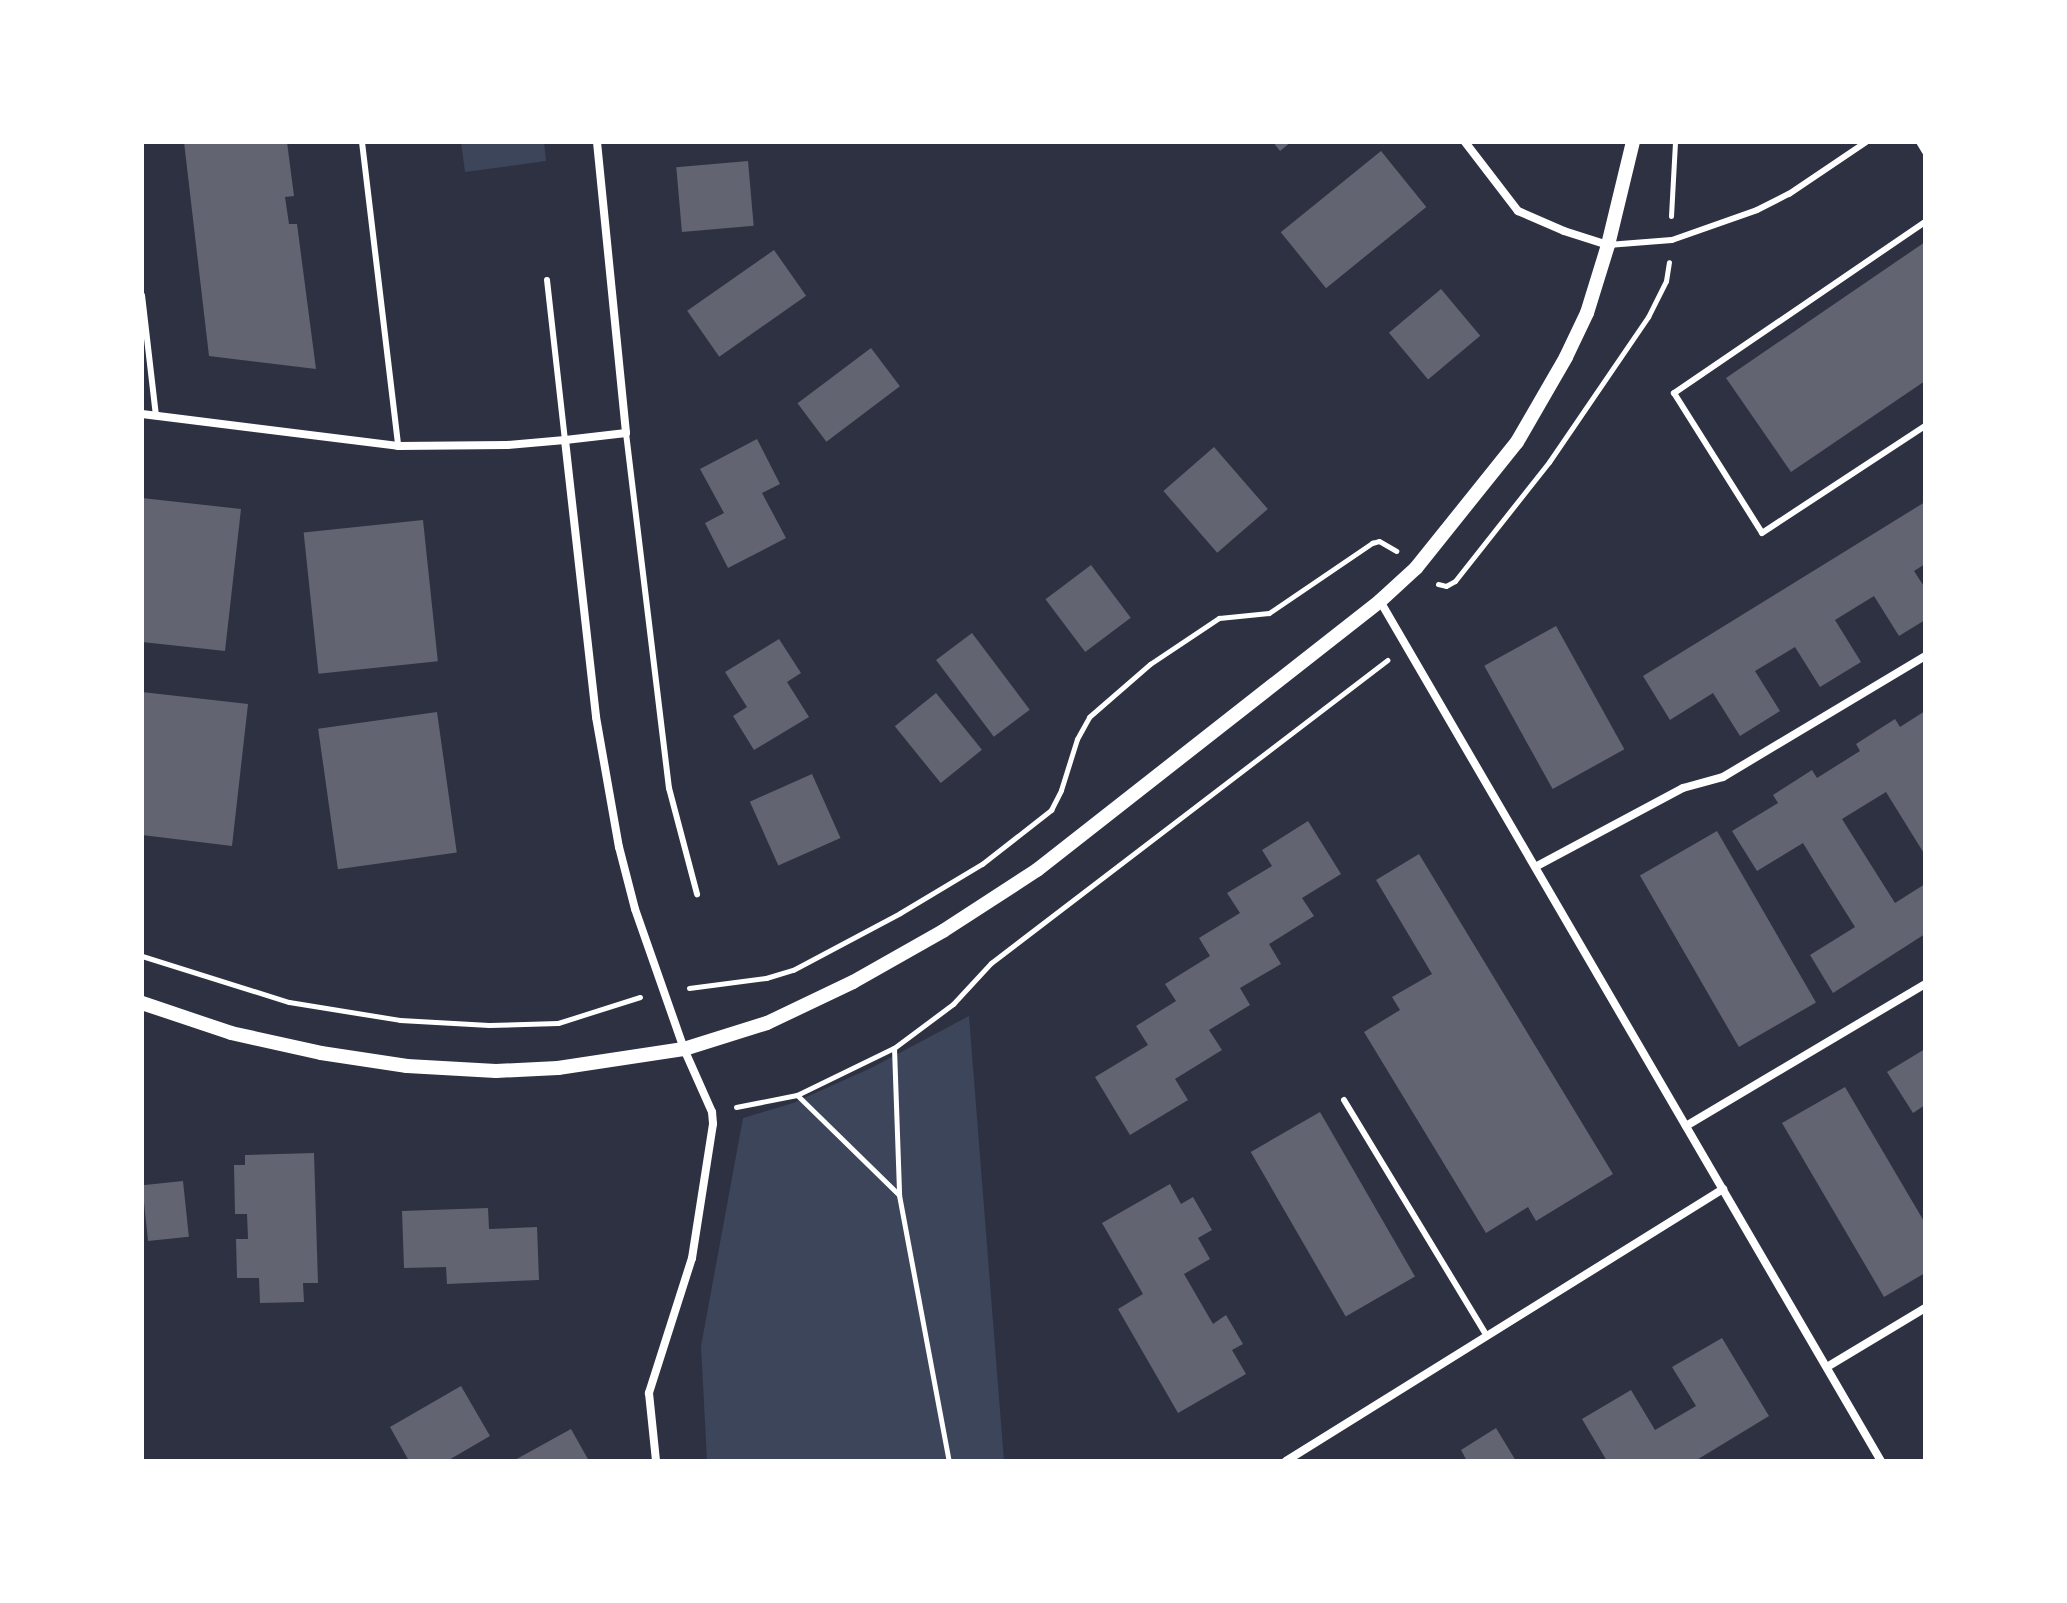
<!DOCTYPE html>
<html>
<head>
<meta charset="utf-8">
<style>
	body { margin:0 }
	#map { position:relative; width:2067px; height:1603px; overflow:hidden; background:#2d3142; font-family:Arial,sans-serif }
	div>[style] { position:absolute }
	.green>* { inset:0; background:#3c4559 }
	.building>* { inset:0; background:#626471; transform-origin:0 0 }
	.path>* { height:5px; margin:-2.5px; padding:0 2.5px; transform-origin:2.5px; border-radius:2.5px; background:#fff }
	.service>* { height:6px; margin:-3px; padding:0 3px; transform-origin:3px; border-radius:3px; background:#fff }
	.minor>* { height:8px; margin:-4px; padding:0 4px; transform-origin:4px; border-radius:4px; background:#fff }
	.tertiary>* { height:14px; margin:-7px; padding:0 7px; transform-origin:7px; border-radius:7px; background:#fff }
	span { translate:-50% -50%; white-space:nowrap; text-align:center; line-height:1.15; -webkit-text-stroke:7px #fff; paint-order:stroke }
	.frame { position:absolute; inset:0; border:144px solid #fff; pointer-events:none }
</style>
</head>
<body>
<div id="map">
	<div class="green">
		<i style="clip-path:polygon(461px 142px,544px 142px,546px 161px,465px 172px)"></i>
		<i style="clip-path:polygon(969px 1016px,1004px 1461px,707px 1461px,701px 1346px,743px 1118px,793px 1103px,871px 1068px)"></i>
	</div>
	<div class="building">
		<i style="clip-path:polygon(184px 142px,287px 142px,294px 196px,285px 197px,289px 224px,297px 224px,316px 369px,209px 356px)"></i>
		<i style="clip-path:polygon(1273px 142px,1291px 142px,1280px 151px)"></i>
		<i style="left:1381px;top:151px;width:72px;height:129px;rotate:51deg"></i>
		<i style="left:748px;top:161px;width:65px;height:72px;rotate:85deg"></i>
		<i style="clip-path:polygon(1925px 242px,1925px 381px,1791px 472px,1726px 378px)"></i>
		<i style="left:774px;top:250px;width:56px;height:106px;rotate:55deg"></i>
		<i style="left:1441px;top:289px;width:61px;height:68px;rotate:50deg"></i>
		<i style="left:871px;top:348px;width:48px;height:92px;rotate:53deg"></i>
		<i style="clip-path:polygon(757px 439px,780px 484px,762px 493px,786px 538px,728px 568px,705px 523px,724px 513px,700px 469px)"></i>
		<i style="left:1214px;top:447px;width:82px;height:67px;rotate:49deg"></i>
		<i style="clip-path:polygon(142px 498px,241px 509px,225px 651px,142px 642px)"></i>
		<i style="clip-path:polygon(1925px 502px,1925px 564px,1914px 571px,1925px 588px,1925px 620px,1899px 636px,1874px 596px,1835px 620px,1861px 662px,1820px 687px,1795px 647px,1755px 671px,1780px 711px,1740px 736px,1713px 693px,1670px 720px,1643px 676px)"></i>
		<i style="left:423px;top:520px;width:142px;height:120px;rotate:84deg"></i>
		<i style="left:1091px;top:565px;width:66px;height:57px;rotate:53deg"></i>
		<i style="left:1556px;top:626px;width:141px;height:82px;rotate:61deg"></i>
		<i style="left:972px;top:633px;width:96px;height:45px;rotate:53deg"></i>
		<i style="clip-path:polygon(779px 639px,801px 673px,787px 682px,809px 717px,754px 750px,733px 716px,747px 707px,725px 672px)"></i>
		<i style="clip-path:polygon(142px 692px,248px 704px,232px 846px,142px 835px)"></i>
		<i style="left:936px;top:693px;width:73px;height:53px;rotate:51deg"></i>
		<i style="clip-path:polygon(1925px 711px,1925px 855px,1886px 792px,1842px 819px,1895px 903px,1925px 884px,1925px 934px,1833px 993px,1810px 955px,1855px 927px,1823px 876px,1803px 843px,1757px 871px,1732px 831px,1778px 803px,1773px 795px,1812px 770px,1817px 778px,1860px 751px,1856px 744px,1895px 719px,1900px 727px)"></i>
		<i style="left:437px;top:712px;width:142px;height:120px;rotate:82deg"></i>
		<i style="left:812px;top:774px;width:70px;height:68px;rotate:66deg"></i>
		<i style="clip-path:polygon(1308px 821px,1341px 874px,1302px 898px,1314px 916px,1269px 944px,1281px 964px,1240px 988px,1250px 1005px,1209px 1030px,1222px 1050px,1175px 1079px,1188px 1100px,1130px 1135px,1095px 1077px,1148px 1045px,1136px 1026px,1176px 1001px,1165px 984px,1210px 956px,1199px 938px,1240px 913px,1227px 893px,1272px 866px,1262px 850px)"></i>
		<i style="left:1717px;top:831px;width:198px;height:89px;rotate:60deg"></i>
		<i style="clip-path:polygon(1419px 854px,1613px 1174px,1536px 1221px,1528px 1207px,1486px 1233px,1364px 1032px,1400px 1010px,1392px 997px,1432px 974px,1376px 880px)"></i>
		<i style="clip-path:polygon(1925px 1049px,1925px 1105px,1913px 1113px,1887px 1072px)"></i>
		<i style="clip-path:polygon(1845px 1087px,1925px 1223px,1925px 1273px,1884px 1297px,1782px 1123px)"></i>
		<i style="left:1320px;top:1112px;width:190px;height:80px;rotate:60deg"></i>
		<i style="clip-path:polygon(314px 1153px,318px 1283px,303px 1283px,304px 1302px,260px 1303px,259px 1278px,237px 1278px,236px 1239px,248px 1239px,247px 1214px,235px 1214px,234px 1165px,245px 1165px,245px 1155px)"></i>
		<i style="left:183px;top:1181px;width:56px;height:41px;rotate:84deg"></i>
		<i style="clip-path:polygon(1170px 1184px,1181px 1204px,1193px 1197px,1212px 1230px,1198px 1238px,1210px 1259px,1184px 1274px,1213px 1324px,1226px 1315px,1243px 1344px,1232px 1350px,1246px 1374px,1178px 1413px,1118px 1309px,1143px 1294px,1102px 1223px)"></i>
		<i style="clip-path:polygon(488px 1208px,489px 1229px,537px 1227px,539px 1280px,447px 1284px,446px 1267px,404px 1268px,402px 1211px)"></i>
		<i style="clip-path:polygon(1722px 1338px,1769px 1416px,1695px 1461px,1607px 1461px,1582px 1419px,1631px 1390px,1655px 1430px,1696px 1406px,1672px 1367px)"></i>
		<i style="clip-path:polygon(461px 1386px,490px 1436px,447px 1461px,409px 1461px,390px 1427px)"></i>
		<i style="clip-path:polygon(1496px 1428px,1516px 1461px,1467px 1461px,1461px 1450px)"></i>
		<i style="clip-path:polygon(571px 1429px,589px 1461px,513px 1461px)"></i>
	</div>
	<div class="path">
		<i style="left:1671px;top:216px;width:74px;rotate:-86.9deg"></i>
		<i style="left:1438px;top:584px;width:8px;rotate:14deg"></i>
		<i style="left:1446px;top:586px;width:10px;rotate:-29deg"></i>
		<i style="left:1455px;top:581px;width:152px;rotate:-51.7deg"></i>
		<i style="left:1549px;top:462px;width:176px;rotate:-55.7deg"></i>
		<i style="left:1648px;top:317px;width:40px;rotate:-63.4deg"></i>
		<i style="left:1666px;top:281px;width:19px;rotate:-81deg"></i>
		<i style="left:142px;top:956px;width:154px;rotate:17.4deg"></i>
		<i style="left:289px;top:1002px;width:112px;rotate:9.2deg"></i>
		<i style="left:400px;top:1020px;width:89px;rotate:3.2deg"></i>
		<i style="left:489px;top:1025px;width:69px;rotate:-1.7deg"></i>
		<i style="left:558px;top:1023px;width:86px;rotate:-17.6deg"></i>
		<i style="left:689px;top:988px;width:78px;rotate:-7.4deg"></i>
		<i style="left:766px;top:978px;width:28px;rotate:-17deg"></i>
		<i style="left:793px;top:970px;width:121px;rotate:-28deg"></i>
		<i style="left:900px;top:913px;width:96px;rotate:-30.9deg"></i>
		<i style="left:982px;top:864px;width:88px;rotate:-38deg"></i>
		<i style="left:1051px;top:810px;width:22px;rotate:-63deg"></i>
		<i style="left:1061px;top:790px;width:53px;rotate:-72.6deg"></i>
		<i style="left:1077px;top:739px;width:25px;rotate:-61deg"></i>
		<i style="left:1089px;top:717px;width:81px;rotate:-41deg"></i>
		<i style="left:1150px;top:664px;width:83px;rotate:-33.7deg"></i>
		<i style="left:1219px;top:618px;width:50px;rotate:-5.7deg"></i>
		<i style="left:1269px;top:613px;width:125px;rotate:-34.2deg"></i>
		<i style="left:1372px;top:543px;width:7px;rotate:-16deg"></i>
		<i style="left:1379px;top:541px;width:20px;rotate:30deg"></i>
		<i style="left:894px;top:1048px;width:146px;rotate:88deg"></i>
		<i style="left:797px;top:1095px;width:143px;rotate:44.4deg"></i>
		<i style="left:899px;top:1195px;width:271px;rotate:79.4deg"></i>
		<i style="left:736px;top:1107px;width:62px;rotate:-11.1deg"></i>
		<i style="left:797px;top:1095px;width:108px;rotate:-25.9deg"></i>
		<i style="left:894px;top:1048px;width:74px;rotate:-36.7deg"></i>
		<i style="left:953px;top:1004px;width:56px;rotate:-47.2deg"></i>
		<i style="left:991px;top:963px;width:499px;rotate:-37.4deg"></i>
	</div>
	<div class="service">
		<i style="left:362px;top:142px;width:306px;rotate:83.2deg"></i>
		<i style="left:1919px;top:142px;width:12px;rotate:59deg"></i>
		<i style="left:1925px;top:222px;width:304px;rotate:145.7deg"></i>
		<i style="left:1674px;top:393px;width:165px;rotate:57.8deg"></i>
		<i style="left:1762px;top:533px;width:195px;rotate:-33.3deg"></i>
		<i style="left:1608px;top:245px;width:64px;rotate:-4.5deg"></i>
		<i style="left:1672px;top:240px;width:90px;rotate:-19.4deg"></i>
		<i style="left:1757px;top:210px;width:36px;rotate:-27deg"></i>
		<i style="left:1789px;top:194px;width:93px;rotate:-34deg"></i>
		<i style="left:547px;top:280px;width:161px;rotate:83.6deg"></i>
		<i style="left:142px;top:295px;width:122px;rotate:83.4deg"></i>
		<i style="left:626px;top:433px;width:358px;rotate:83.1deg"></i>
		<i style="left:669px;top:788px;width:110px;rotate:75.2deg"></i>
		<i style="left:1344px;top:1100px;width:276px;rotate:58.8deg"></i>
	</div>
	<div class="minor">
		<i style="left:597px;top:142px;width:292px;rotate:84.3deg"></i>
		<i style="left:626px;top:433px;width:61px;rotate:173.5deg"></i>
		<i style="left:565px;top:440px;width:279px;rotate:83.6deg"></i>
		<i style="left:596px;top:717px;width:132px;rotate:80deg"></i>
		<i style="left:619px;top:847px;width:64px;rotate:75.5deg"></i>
		<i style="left:635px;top:909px;width:148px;rotate:70.7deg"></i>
		<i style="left:684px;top:1049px;width:69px;rotate:66deg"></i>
		<i style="left:712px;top:1112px;width:12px;rotate:85deg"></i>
		<i style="left:713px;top:1124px;width:136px;rotate:98.9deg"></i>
		<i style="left:692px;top:1258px;width:142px;rotate:107.7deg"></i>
		<i style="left:649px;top:1393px;width:68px;rotate:84.1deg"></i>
		<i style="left:1465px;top:142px;width:87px;rotate:52.5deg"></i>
		<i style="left:1518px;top:211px;width:50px;rotate:23.5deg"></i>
		<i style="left:1564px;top:231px;width:46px;rotate:17.7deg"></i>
		<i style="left:142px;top:414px;width:258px;rotate:7.1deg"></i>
		<i style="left:398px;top:446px;width:109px;rotate:-0.5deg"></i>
		<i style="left:507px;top:445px;width:58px;rotate:-4.9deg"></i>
		<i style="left:1380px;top:601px;width:995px;rotate:59.78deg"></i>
		<i style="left:1537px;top:866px;width:166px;rotate:-28.1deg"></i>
		<i style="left:1683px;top:788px;width:41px;rotate:-15.4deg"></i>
		<i style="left:1723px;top:777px;width:235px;rotate:-30.9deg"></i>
		<i style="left:1686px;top:1126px;width:278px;rotate:-30.7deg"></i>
		<i style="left:1827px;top:1367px;width:114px;rotate:-31deg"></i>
		<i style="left:1286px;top:1461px;width:515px;rotate:-31.9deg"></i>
	</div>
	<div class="tertiary">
		<i style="left:142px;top:1003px;width:94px;rotate:18.6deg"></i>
		<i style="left:231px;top:1033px;width:92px;rotate:12.5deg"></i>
		<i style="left:321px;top:1053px;width:87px;rotate:8.6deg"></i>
		<i style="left:407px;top:1066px;width:89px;rotate:3.2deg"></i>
		<i style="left:496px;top:1071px;width:62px;rotate:-2.8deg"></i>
		<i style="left:558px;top:1068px;width:127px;rotate:-8.6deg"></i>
		<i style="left:684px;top:1049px;width:87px;rotate:-17.4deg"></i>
		<i style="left:767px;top:1023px;width:95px;rotate:-25.5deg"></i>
		<i style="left:853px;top:982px;width:103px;rotate:-29.5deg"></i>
		<i style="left:943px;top:931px;width:112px;rotate:-33deg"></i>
		<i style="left:1037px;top:870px;width:436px;rotate:-38.1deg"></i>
		<i style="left:1380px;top:601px;width:49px;rotate:-42.5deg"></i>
		<i style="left:1416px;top:568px;width:161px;rotate:-51.3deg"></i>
		<i style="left:1517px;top:442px;width:98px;rotate:-60deg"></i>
		<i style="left:1566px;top:357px;width:49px;rotate:-64.5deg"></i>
		<i style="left:1587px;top:313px;width:71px;rotate:-72.8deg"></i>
		<i style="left:1608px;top:245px;width:106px;rotate:-76.4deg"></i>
	</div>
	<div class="frame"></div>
</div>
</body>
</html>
